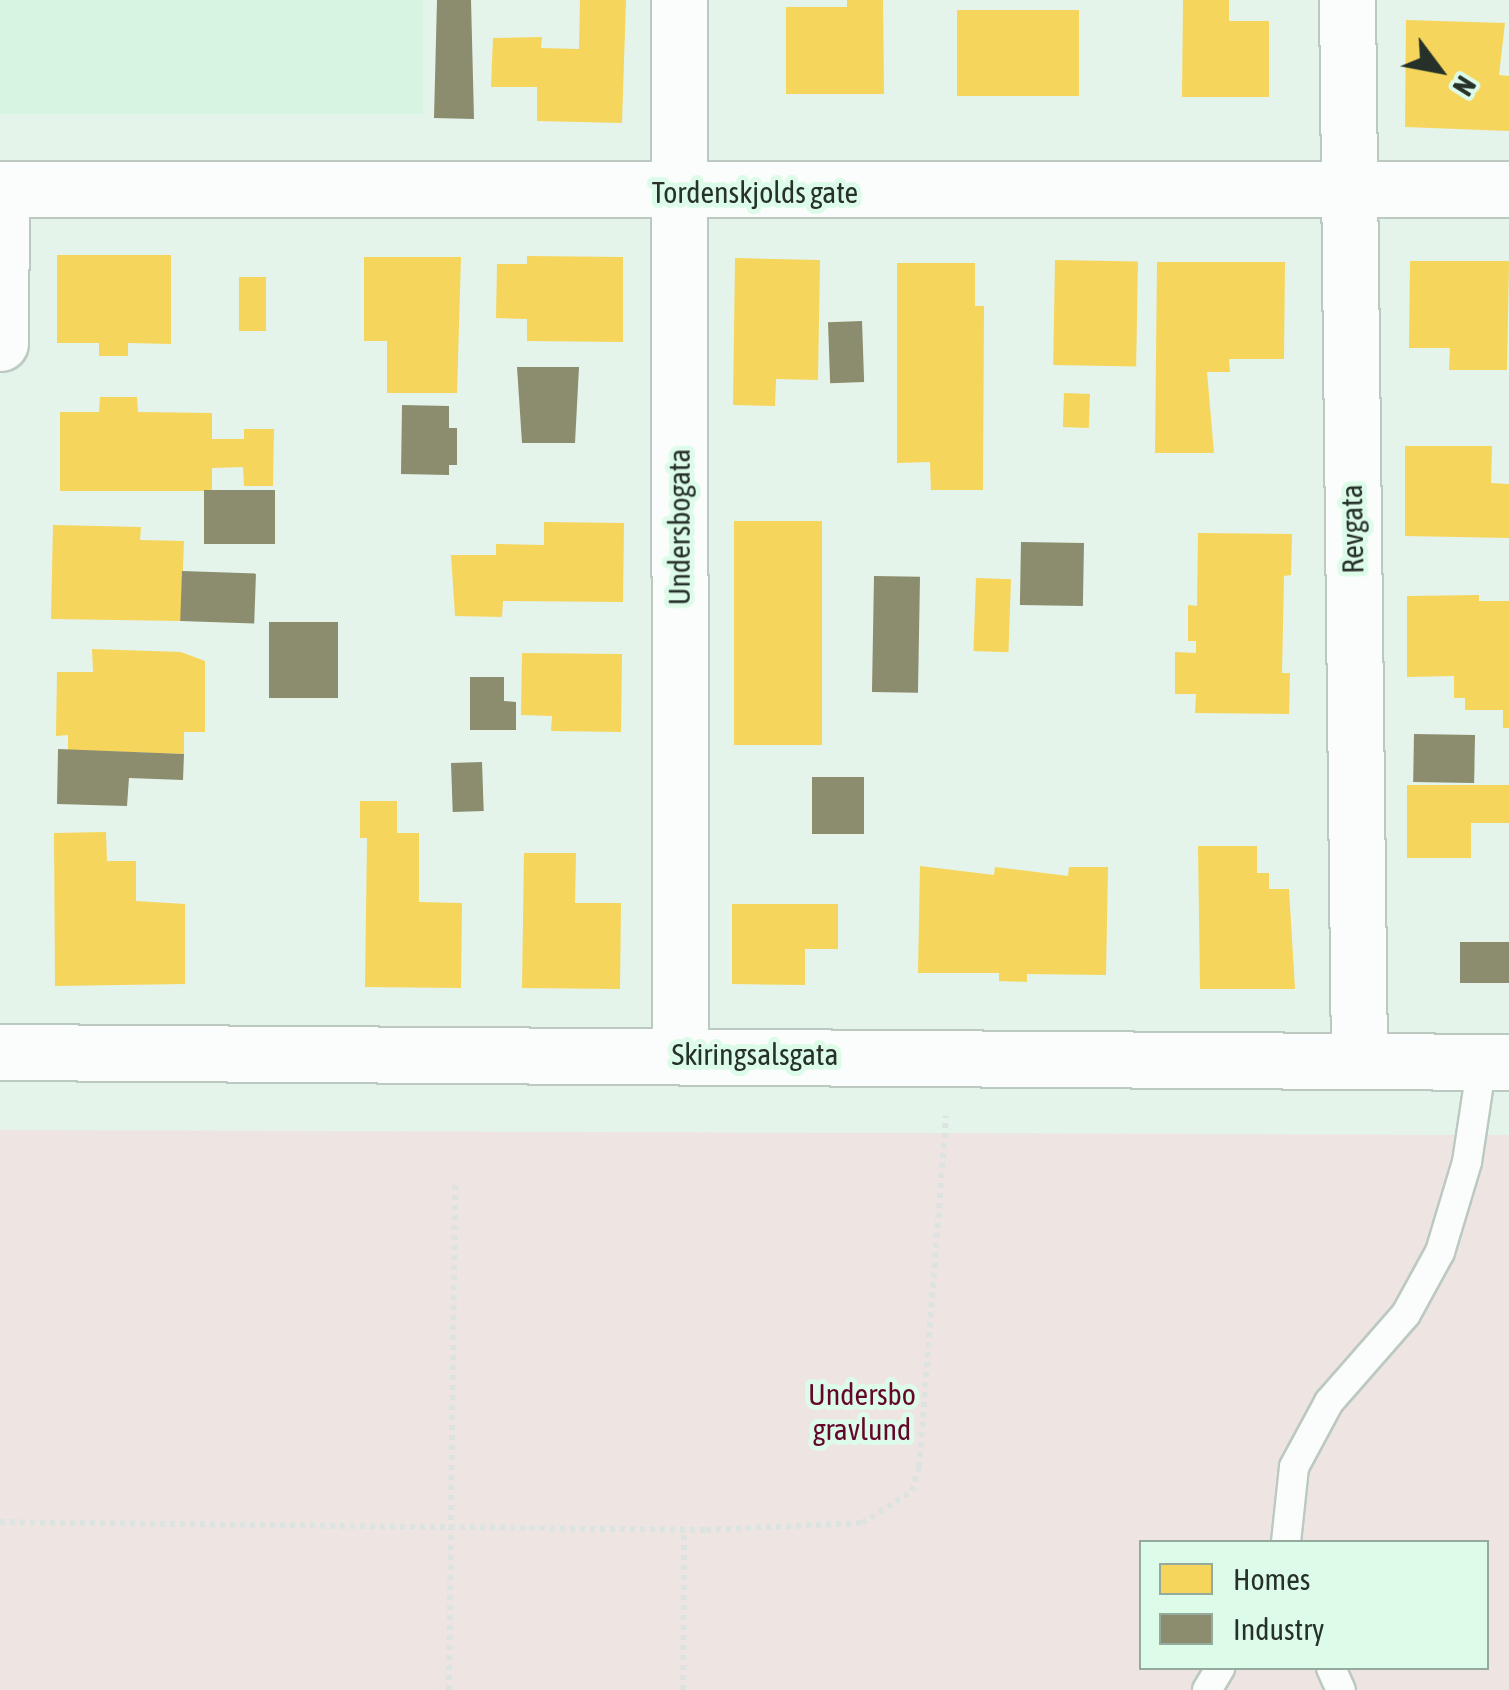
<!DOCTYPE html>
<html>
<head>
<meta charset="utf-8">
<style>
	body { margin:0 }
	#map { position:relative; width:1509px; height:1690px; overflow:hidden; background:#e4f4ea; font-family:"Asap Condensed",sans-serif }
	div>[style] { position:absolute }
	.built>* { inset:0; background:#d7f3e2; transform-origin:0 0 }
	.green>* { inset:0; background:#eee5e3 }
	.homes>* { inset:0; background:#f6d55c; transform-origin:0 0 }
	.industry>* { inset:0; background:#8c8c6e; transform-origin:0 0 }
	.path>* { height:6px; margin-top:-3px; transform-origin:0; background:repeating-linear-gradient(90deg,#dde3e0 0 5px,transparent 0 10px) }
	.roads { filter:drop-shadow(2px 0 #bcc9c1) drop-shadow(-2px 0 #bcc9c1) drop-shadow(0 2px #bcc9c1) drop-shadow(0 -2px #bcc9c1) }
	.service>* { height:28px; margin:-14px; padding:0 14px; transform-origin:14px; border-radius:14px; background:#fbfdfc }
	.minor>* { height:55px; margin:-27.5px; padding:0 27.5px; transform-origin:27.5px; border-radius:27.5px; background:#fbfdfc }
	span { translate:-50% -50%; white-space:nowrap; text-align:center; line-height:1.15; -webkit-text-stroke:10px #ddfbe9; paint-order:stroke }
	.street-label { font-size:30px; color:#26312a }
	.park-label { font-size:30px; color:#64072b }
	.legend { position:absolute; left:1139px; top:1540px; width:350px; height:130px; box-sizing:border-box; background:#ddfbe9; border:2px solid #94aa9d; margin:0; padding:12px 18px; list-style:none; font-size:30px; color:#26312a }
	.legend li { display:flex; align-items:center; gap:20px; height:50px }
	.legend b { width:50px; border:2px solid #94aa9d }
	.north { position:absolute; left:1389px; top:20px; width:100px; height:100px; -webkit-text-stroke:8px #ddfbe9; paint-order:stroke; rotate:122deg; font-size:28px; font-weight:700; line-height:40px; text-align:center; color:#26312a }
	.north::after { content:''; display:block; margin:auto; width:35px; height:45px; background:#26312a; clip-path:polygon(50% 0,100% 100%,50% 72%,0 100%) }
</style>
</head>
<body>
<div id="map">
	<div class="built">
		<i style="left:0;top:0;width:423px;height:114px"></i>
	</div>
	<div class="green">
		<i style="clip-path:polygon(evenodd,0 1130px,1509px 1135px,1509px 1690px,0 1690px,0 1130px,1142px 1542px,1486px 1542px,1486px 1668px,1142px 1668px,1142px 1542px)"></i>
	</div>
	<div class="homes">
		<i style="clip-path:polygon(580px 0,626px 0,622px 123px,537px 121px,537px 87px,491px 87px,493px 38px,542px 37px,541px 48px,579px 49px)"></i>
		<i style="clip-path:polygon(847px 0,883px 0,884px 94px,786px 94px,786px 7px,847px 7px)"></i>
		<i style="clip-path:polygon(1183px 0,1229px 0,1229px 21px,1269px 21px,1269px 97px,1182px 97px)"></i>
		<i style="left:957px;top:10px;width:122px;height:86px"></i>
		<i style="clip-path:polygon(1406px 20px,1505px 23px,1499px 75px,1509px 76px,1509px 131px,1405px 127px)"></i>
		<i style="clip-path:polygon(57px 255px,171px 255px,171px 344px,128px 343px,128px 356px,99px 356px,99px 343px,57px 343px)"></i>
		<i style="clip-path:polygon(527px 256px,623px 257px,623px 342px,527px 341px,527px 319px,496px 318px,497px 264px,527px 264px)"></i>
		<i style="clip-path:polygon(364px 257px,461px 257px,457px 393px,387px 393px,387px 341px,364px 341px)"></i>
		<i style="clip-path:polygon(735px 258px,820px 260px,818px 380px,776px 379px,775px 406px,733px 405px)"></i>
		<i style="left:1055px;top:260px;width:83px;height:105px;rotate:1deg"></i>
		<i style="clip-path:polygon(1410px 261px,1509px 261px,1507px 370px,1449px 370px,1450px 348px,1409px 348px)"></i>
		<i style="clip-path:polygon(1157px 262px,1285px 262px,1284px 359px,1229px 359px,1230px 372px,1207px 372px,1214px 453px,1155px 453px)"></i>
		<i style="clip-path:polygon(897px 263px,975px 263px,975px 306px,984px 306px,983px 490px,931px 490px,930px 462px,897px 463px)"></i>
		<i style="left:239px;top:277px;width:27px;height:54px"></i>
		<i style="left:1064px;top:393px;width:26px;height:34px;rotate:2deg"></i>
		<i style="clip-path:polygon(100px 397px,137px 397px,138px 412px,212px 413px,212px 439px,244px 439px,244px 429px,274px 429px,273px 486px,244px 486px,243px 467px,212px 468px,212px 491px,60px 491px,60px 412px,99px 412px)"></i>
		<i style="clip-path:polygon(1405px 446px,1492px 446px,1491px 483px,1509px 484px,1509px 538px,1405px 536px)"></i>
		<i style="left:734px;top:521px;width:88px;height:224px"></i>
		<i style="clip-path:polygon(544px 522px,624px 523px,623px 602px,503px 601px,502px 617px,455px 616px,451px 555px,496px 555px,496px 544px,544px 545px)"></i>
		<i style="clip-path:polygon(53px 525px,141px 527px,140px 540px,184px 541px,181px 621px,51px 619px)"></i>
		<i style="clip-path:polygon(1198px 533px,1292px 534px,1291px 575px,1284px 576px,1282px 673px,1290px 673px,1289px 714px,1195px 713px,1196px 694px,1175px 694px,1175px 652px,1196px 653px,1196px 641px,1188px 641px,1188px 605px,1197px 606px)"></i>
		<i style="left:976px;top:578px;width:35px;height:73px;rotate:2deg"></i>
		<i style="clip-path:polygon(1479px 595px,1479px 601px,1509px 601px,1509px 728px,1503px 728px,1503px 710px,1465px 710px,1465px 698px,1454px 698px,1454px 676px,1407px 677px,1407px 596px)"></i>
		<i style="clip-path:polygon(92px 649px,181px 652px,205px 661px,205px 732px,184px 732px,184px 754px,68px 750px,68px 735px,56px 736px,57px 672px,93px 672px)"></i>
		<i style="clip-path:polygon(522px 653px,622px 654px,621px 732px,551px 731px,552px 716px,521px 715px)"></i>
		<i style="clip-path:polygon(1407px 785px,1509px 785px,1509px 823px,1471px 823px,1471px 858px,1407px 858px)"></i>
		<i style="clip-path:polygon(360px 801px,397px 801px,397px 833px,419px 833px,419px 902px,462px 903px,461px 988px,365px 987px,367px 838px,360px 838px)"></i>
		<i style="clip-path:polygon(106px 832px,107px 861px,136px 861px,136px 901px,185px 904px,185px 984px,55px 986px,54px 833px)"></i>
		<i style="clip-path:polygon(1198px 846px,1257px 846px,1257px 873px,1269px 873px,1269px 889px,1289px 889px,1295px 989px,1200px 989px)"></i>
		<i style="clip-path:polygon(524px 853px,576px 853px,575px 903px,621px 903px,620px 989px,522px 988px)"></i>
		<i style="clip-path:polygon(920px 866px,994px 875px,995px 867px,1068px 876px,1069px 867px,1108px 867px,1106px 975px,1027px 974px,1027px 982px,999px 981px,999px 973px,918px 973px)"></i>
		<i style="clip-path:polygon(732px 904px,838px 904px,838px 949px,805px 949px,805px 985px,732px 984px)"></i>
	</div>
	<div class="industry">
		<i style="clip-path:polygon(437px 0,471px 0,474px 119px,434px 118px)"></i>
		<i style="left:862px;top:321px;width:61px;height:34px;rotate:88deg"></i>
		<i style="clip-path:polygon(517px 367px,579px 367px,575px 443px,522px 443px)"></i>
		<i style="clip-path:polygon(402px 405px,449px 406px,449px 428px,457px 428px,457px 465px,449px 465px,449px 475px,401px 474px)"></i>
		<i style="left:204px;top:490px;width:71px;height:54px"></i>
		<i style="left:1021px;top:542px;width:63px;height:63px;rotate:1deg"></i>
		<i style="left:182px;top:571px;width:74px;height:50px;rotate:2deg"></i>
		<i style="left:874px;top:576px;width:46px;height:116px;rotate:1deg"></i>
		<i style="left:269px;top:622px;width:69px;height:76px"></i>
		<i style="clip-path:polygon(470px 677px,504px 677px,504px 701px,516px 702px,516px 730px,470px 730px)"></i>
		<i style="left:1414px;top:734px;width:61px;height:48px;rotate:1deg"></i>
		<i style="clip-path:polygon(58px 749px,184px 754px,183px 780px,129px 778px,127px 806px,57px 804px)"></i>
		<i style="left:482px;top:762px;width:49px;height:31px;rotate:88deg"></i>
		<i style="left:812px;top:777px;width:52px;height:57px"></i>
		<i style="left:1460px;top:942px;width:49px;height:41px"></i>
	</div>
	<div class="path">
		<i style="left:0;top:1522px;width:706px;rotate:0.65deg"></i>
		<i style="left:706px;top:1530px;width:156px;rotate:-2.6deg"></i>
		<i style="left:862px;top:1523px;width:59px;rotate:-32.6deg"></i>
		<i style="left:912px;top:1491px;width:25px;rotate:-74deg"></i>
		<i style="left:919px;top:1467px;width:352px;rotate:-85.6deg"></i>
		<i style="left:449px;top:1690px;width:505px;rotate:-89.32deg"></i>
		<i style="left:683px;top:1690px;width:161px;rotate:-89.6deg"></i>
	</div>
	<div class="roads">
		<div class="service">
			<i style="left:1286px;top:1542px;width:75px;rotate:-83.9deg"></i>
			<i style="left:1294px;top:1467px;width:74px;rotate:-61.7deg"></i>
			<i style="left:1329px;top:1402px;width:117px;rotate:-48.8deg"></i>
			<i style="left:1406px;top:1314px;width:71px;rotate:-61.3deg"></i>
			<i style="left:1440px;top:1252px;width:94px;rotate:-73.3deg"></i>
			<i style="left:1467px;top:1162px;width:100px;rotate:-81.4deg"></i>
			<i style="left:1331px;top:1668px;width:24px;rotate:66deg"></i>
			<i style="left:1207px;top:1690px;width:26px;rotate:-59deg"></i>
		</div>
		<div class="minor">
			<i style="left:679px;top:0;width:1054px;rotate:89.95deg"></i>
			<i style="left:1347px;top:0;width:1058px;rotate:89.35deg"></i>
			<i style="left:0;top:189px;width:1509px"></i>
			<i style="left:0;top:343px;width:154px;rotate:-89.6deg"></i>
			<i style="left:0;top:1052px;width:1509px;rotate:0.38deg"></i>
		</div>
	</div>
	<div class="street-label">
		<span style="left:755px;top:192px">Tordenskjolds gate</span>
		<span style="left:679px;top:527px;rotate:-90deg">Undersbogata</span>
		<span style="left:1352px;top:529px;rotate:-91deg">Revgata</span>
		<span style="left:755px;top:1054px">Skiringsalsgata</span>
	</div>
	<div class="park-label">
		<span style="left:862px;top:1411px">Undersbo<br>gravlund</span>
	</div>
	<ul class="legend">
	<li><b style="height:28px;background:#f6d55c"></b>Homes</li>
	<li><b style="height:28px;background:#8c8c6e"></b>Industry</li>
	</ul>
	<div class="north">N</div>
</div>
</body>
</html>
